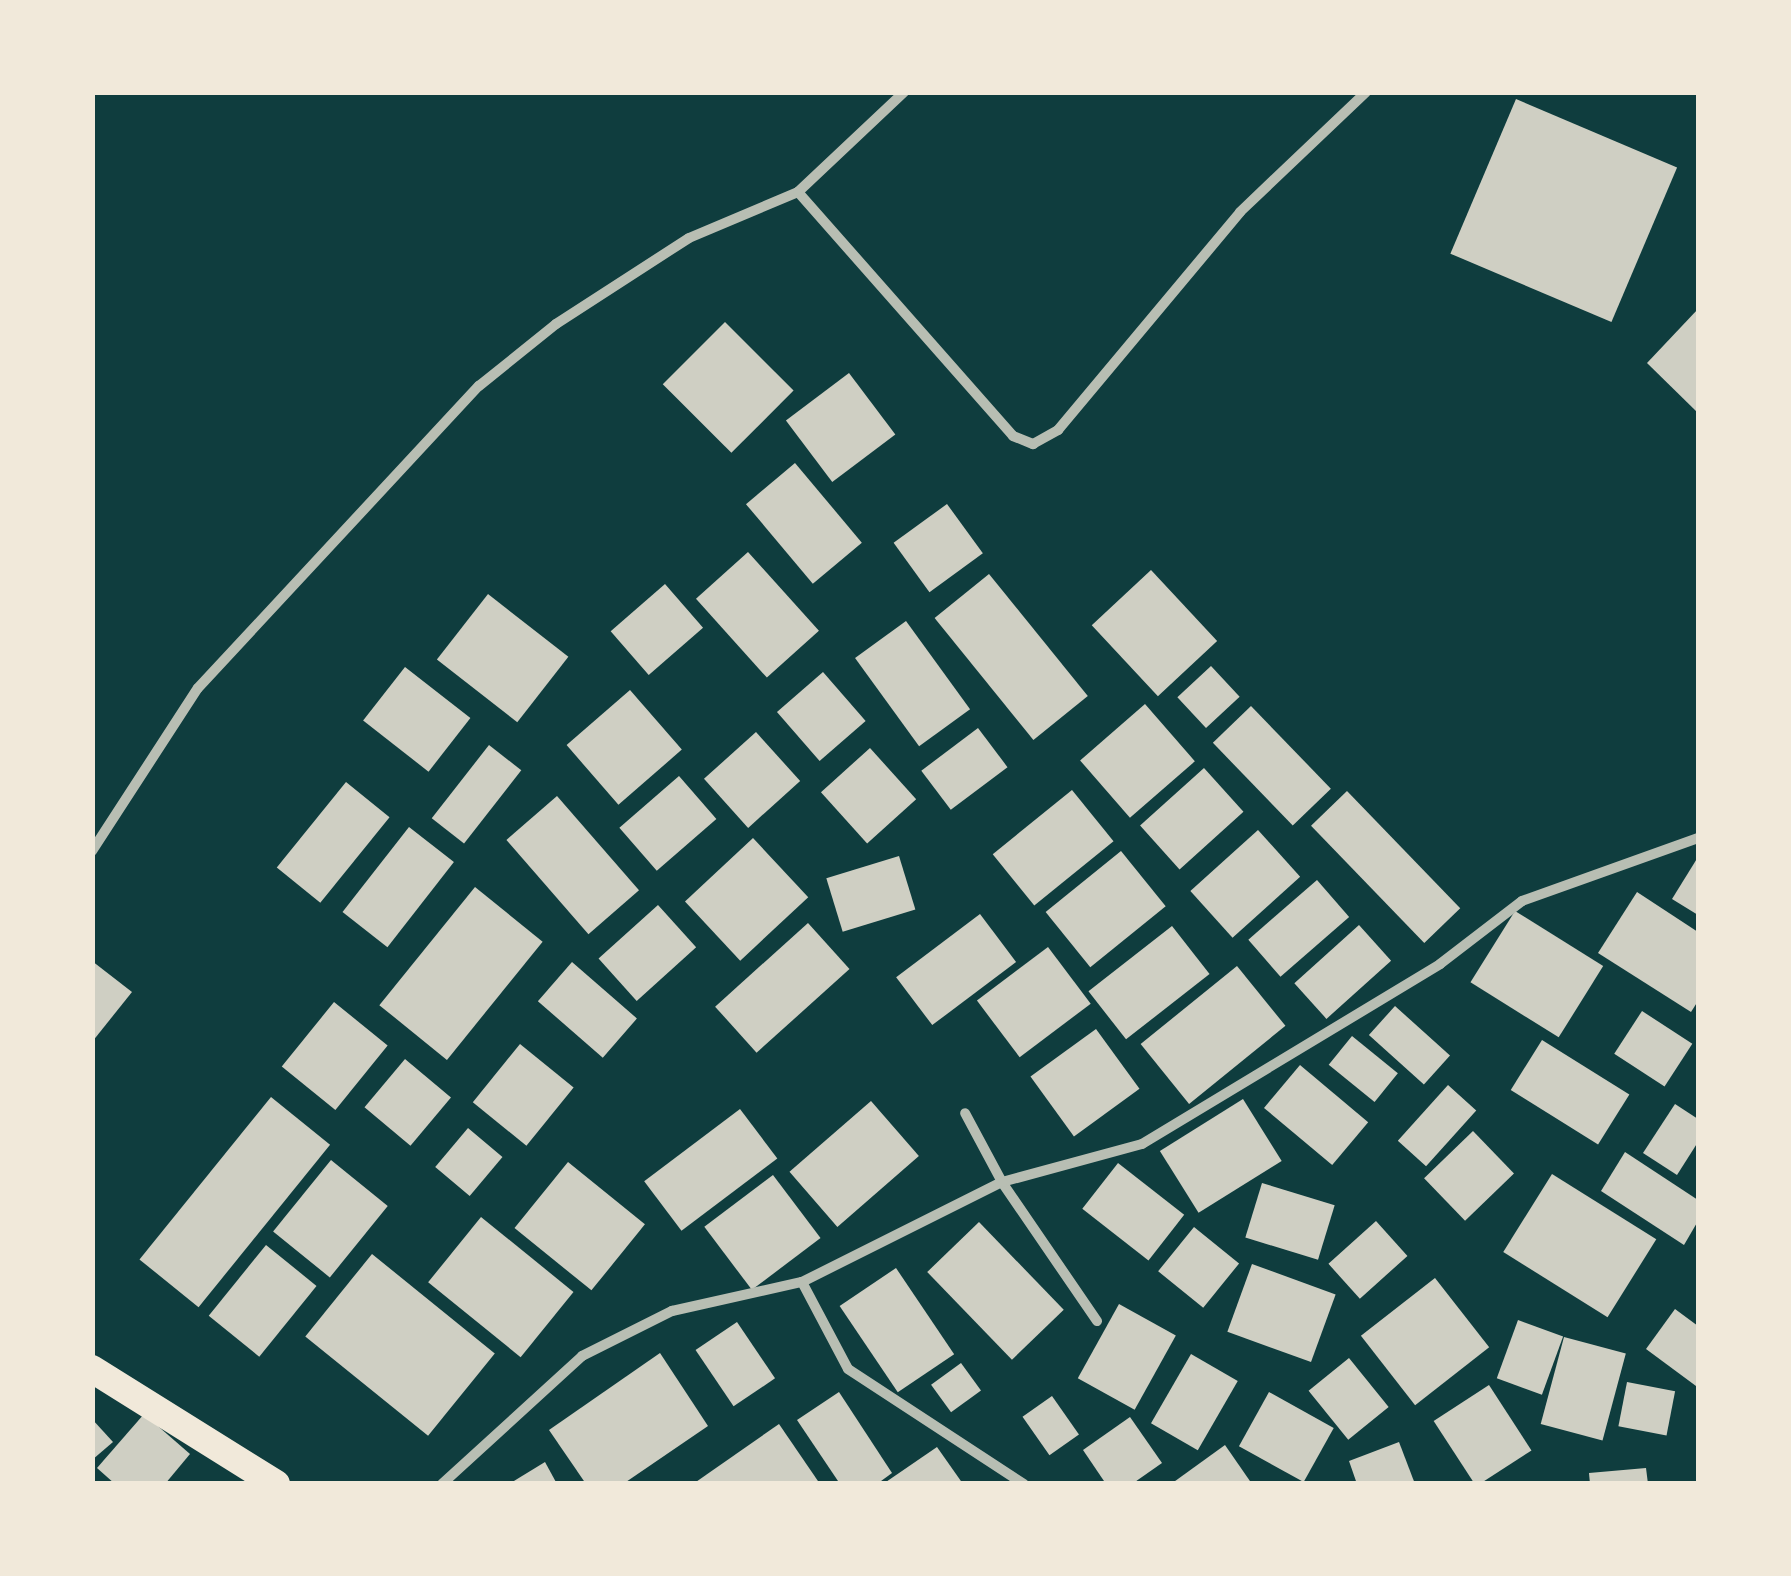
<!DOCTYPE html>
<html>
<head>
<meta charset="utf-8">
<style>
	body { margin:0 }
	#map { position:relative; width:1791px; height:1576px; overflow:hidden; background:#0f3d3e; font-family:Signika,sans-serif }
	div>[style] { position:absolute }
	.building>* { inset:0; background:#cfcfc3; transform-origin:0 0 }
	.minor>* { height:10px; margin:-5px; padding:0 5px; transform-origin:5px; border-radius:5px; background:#b8beb3 }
	.trunk>* { height:28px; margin:-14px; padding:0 14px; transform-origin:14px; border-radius:14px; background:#f1e9da }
	span { translate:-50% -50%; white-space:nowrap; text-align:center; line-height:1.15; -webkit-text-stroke:9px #f1e9da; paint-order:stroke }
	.frame { position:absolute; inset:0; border:95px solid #f1e9da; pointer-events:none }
</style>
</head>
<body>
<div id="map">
	<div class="building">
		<i style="left:1516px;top:99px;width:175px;height:168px;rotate:23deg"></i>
		<i style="clip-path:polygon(1698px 309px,1698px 413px,1647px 363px)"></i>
		<i style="left:725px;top:322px;width:97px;height:88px;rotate:45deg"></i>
		<i style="left:849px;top:373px;width:77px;height:79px;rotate:53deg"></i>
		<i style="left:795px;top:463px;width:104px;height:64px;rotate:50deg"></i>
		<i style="left:947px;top:504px;width:61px;height:66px;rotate:54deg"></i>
		<i style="left:748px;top:552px;width:106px;height:70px;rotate:48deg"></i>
		<i style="left:1151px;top:570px;width:97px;height:81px;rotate:47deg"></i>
		<i style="left:989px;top:574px;width:157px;height:70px;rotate:51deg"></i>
		<i style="left:665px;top:584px;width:58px;height:72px;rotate:49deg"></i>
		<i style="left:488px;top:594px;width:102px;height:83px;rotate:38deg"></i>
		<i style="left:906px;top:621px;width:109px;height:63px;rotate:54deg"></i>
		<i style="left:1211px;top:666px;width:42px;height:46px;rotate:47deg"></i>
		<i style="left:405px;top:667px;width:83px;height:68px;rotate:38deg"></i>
		<i style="left:823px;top:672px;width:65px;height:61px;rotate:49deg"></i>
		<i style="left:630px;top:690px;width:79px;height:84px;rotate:49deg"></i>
		<i style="left:1145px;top:704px;width:76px;height:86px;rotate:49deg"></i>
		<i style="left:1251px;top:706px;width:115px;height:53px;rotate:46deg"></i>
		<i style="left:978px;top:728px;width:49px;height:71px;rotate:53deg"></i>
		<i style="left:756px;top:732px;width:66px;height:70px;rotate:48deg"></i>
		<i style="left:489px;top:745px;width:41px;height:93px;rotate:38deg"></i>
		<i style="left:870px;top:748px;width:69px;height:66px;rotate:48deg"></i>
		<i style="left:1204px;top:768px;width:59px;height:86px;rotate:48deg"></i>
		<i style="left:679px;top:776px;width:57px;height:79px;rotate:49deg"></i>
		<i style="left:346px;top:782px;width:56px;height:110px;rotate:39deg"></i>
		<i style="left:1072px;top:790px;width:66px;height:102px;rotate:51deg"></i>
		<i style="left:1347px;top:791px;width:163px;height:50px;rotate:46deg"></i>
		<i style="left:557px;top:796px;width:125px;height:67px;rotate:49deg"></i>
		<i style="left:409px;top:827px;width:57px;height:108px;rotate:38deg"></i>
		<i style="left:1258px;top:830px;width:63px;height:91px;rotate:48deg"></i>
		<i style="left:753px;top:838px;width:81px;height:93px;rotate:47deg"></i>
		<i style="left:1121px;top:851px;width:71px;height:97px;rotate:51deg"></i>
		<i style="left:899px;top:856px;width:56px;height:76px;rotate:73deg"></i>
		<i style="clip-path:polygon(1698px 857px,1698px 915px,1672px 899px)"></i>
		<i style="left:1317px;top:880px;width:49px;height:91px;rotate:49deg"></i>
		<i style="left:475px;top:887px;width:87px;height:152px;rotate:39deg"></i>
		<i style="clip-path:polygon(1637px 892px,1698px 932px,1698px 1001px,1691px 1012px,1598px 953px)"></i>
		<i style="left:658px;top:905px;width:57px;height:80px;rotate:48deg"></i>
		<i style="left:1515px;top:911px;width:104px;height:84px;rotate:32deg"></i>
		<i style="left:980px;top:914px;width:60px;height:105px;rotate:53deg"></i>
		<i style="left:808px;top:923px;width:62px;height:125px;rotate:48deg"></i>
		<i style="left:1359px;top:925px;width:48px;height:87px;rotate:48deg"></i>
		<i style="left:1172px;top:926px;width:61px;height:106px;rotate:52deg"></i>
		<i style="left:1048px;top:947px;width:71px;height:89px;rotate:53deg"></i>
		<i style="clip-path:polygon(92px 961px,132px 992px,92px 1042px)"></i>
		<i style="left:572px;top:962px;width:86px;height:52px;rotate:41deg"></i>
		<i style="left:1237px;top:966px;width:77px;height:124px;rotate:51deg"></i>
		<i style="left:334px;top:1002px;width:69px;height:83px;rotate:39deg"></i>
		<i style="left:1395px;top:1006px;width:74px;height:39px;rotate:42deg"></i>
		<i style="left:1642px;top:1011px;width:60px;height:51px;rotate:33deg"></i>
		<i style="left:1096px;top:1029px;width:74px;height:81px;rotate:54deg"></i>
		<i style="left:1352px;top:1036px;width:59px;height:37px;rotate:39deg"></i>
		<i style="left:1542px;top:1040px;width:103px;height:59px;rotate:32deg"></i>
		<i style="left:520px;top:1044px;width:69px;height:75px;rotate:39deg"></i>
		<i style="left:405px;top:1059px;width:60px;height:63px;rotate:40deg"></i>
		<i style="left:1300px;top:1065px;width:89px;height:56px;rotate:40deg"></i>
		<i style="left:1448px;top:1085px;width:38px;height:75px;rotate:42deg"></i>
		<i style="left:271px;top:1097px;width:76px;height:209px;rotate:39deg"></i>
		<i style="left:1243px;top:1099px;width:73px;height:98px;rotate:58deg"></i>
		<i style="left:871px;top:1101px;width:73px;height:108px;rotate:49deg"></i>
		<i style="clip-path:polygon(1675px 1104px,1698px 1119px,1698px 1142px,1677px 1175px,1643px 1153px)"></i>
		<i style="left:740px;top:1109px;width:62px;height:120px;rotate:53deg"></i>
		<i style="left:468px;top:1128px;width:45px;height:51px;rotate:40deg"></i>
		<i style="left:1473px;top:1131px;width:59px;height:68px;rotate:46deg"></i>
		<i style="clip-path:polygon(1625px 1152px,1698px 1200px,1698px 1221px,1684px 1245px,1601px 1191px)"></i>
		<i style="left:331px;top:1160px;width:73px;height:92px;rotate:39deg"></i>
		<i style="left:568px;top:1162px;width:99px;height:85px;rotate:39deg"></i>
		<i style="left:1118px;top:1163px;width:84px;height:58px;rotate:38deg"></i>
		<i style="left:1552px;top:1174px;width:123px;height:92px;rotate:32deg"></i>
		<i style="left:773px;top:1175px;width:79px;height:86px;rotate:53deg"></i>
		<i style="left:1262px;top:1183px;width:76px;height:57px;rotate:17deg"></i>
		<i style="left:481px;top:1217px;width:119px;height:84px;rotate:39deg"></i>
		<i style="left:1376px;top:1221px;width:47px;height:64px;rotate:48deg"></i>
		<i style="left:979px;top:1222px;width:122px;height:72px;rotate:46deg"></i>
		<i style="left:1194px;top:1227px;width:58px;height:57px;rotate:39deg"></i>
		<i style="left:266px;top:1245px;width:65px;height:91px;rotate:39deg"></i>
		<i style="left:372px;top:1254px;width:158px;height:106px;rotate:39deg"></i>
		<i style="left:1252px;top:1264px;width:89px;height:72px;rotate:20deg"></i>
		<i style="left:896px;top:1268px;width:104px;height:68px;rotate:56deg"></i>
		<i style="left:1435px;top:1278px;width:88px;height:94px;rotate:52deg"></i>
		<i style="left:1119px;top:1304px;width:65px;height:85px;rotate:29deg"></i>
		<i style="clip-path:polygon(1675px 1309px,1698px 1326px,1696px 1386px,1646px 1349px)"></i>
		<i style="left:1518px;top:1320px;width:48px;height:62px;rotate:20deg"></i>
		<i style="left:737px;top:1322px;width:68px;height:50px;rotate:56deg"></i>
		<i style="left:1564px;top:1337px;width:64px;height:90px;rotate:15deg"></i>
		<i style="clip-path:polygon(660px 1353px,708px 1426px,623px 1484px,586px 1484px,549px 1430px)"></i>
		<i style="left:1191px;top:1354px;width:54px;height:80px;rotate:30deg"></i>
		<i style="left:1349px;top:1358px;width:63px;height:52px;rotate:51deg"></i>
		<i style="left:961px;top:1363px;width:34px;height:37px;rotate:54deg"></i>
		<i style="left:1627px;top:1382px;width:49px;height:45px;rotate:11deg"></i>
		<i style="left:1489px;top:1385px;width:78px;height:66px;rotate:57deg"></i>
		<i style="clip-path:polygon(839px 1392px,892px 1473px,877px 1484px,840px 1484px,797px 1420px)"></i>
		<i style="left:1269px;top:1392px;width:74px;height:62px;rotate:29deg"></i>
		<i style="left:1052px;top:1396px;width:47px;height:36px;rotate:55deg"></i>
		<i style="clip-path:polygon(144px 1414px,190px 1454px,165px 1484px,115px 1484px,97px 1468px)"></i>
		<i style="clip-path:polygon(1130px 1417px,1162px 1463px,1132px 1484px,1106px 1484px,1083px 1450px)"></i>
		<i style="clip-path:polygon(92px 1419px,113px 1442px,92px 1460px)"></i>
		<i style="clip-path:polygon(779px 1424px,820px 1484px,693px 1484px)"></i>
		<i style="clip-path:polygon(1399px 1442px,1415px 1484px,1357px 1484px,1349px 1461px)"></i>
		<i style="clip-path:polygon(1225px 1445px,1252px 1484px,1171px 1484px)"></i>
		<i style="clip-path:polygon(937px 1447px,963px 1484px,883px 1484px)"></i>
		<i style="clip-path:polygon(545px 1462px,557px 1484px,509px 1484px)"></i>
		<i style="clip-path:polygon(1646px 1468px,1648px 1484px,1590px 1484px,1589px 1473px)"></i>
	</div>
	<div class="minor">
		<i style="left:798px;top:192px;width:325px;rotate:48.6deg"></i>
		<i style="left:1013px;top:436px;width:22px;rotate:22deg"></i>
		<i style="left:1033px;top:444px;width:29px;rotate:-29deg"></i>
		<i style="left:1058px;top:430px;width:284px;rotate:-50.1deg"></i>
		<i style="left:1240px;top:212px;width:174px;rotate:-43.6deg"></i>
		<i style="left:92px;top:851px;width:194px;rotate:-57deg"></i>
		<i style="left:198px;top:688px;width:413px;rotate:-47.1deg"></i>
		<i style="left:479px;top:386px;width:99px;rotate:-38.8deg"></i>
		<i style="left:556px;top:324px;width:158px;rotate:-32.9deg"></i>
		<i style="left:689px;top:238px;width:118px;rotate:-22.9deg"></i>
		<i style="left:798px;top:192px;width:146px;rotate:-43.3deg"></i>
		<i style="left:802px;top:1282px;width:98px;rotate:62.1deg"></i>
		<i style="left:848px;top:1369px;width:210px;rotate:33.2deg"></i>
		<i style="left:1097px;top:1321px;width:168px;rotate:-124.4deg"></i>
		<i style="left:1002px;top:1182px;width:145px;rotate:-15.2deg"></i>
		<i style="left:1142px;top:1144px;width:348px;rotate:-31.1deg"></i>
		<i style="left:1440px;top:964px;width:103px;rotate:-37.5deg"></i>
		<i style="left:1522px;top:901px;width:187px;rotate:-19.7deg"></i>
		<i style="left:442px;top:1484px;width:190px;rotate:-42.4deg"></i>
		<i style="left:582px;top:1356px;width:101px;rotate:-26.6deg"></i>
		<i style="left:672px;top:1311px;width:133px;rotate:-12.6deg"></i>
		<i style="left:802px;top:1282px;width:224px;rotate:-26.6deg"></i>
		<i style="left:1002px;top:1182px;width:78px;rotate:-118.2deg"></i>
	</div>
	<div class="trunk">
		<i style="left:92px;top:1369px;width:217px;rotate:32deg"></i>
	</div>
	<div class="frame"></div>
</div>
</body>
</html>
